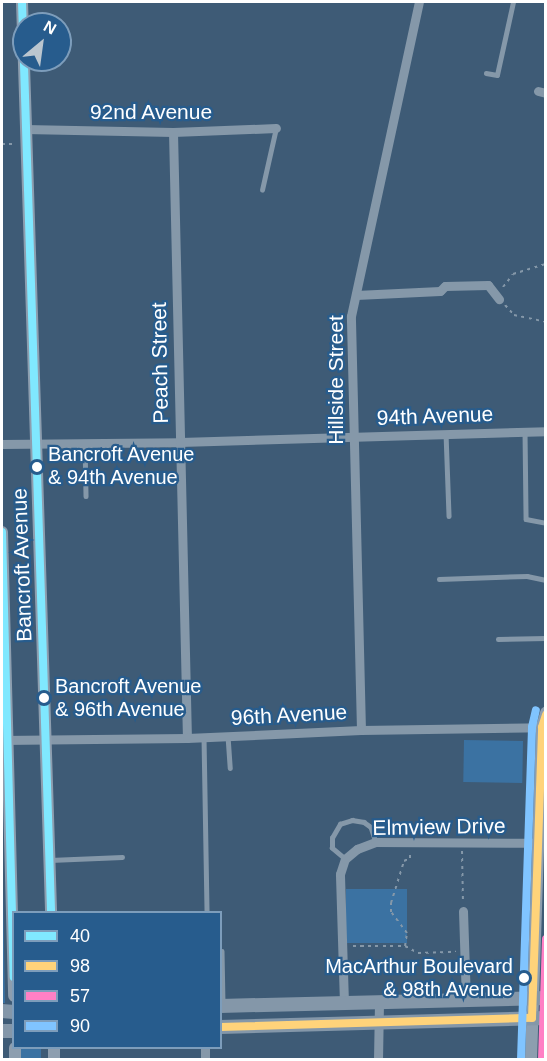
<!DOCTYPE html>
<html>
<head>
<meta charset="utf-8">
<style>
	body { margin:0 }
	#map { position:relative; width:547px; height:1061px; overflow:hidden; background:#3e5b76; font-family:Arial,sans-serif }
	div>[style] { position:absolute }
	.green>* { inset:0; background:#3b72a2; transform-origin:0 0 }
	.path>* { height:2px; margin-top:-1px; transform-origin:0; background:repeating-linear-gradient(90deg,#8598a9 0 3px,transparent 0 7.5px) }
	.lane>* { height:4.5px; margin:-2.25px; padding:0 2.25px; transform-origin:2.25px; border-radius:2.25px; background:#8598a9 }
	.street>* { height:9px; margin:-4.5px; padding:0 4.5px; transform-origin:4.5px; border-radius:4.5px; background:#8598a9 }
	.secondary>* { height:12px; margin:-6px; padding:0 6px; transform-origin:6px; border-radius:6px; background:#8d9eaf }
	.primary>* { height:14px; margin:-7px; padding:0 7px; transform-origin:7px; border-radius:7px; background:#8497a9 }
	.bus-1>* { height:8px; margin:-4px; padding:0 4px; transform-origin:4px; border-radius:4px; background:#80e8ff }
	.bus-2>* { height:8px; margin:-4px; padding:0 4px; transform-origin:4px; border-radius:4px; background:#ffd37a }
	.bus-3>* { height:8px; margin:-4px; padding:0 4px; transform-origin:4px; border-radius:4px; background:#ff80c5 }
	.bus-4>* { height:8px; margin:-4px; padding:0 4px; transform-origin:4px; border-radius:4px; background:#80c4ff }
	.dots>* { width:16px; height:16px; translate:-50% -50%; box-sizing:border-box; border:3px solid #275c8d; border-radius:50% }
	span { translate:-50% -50%; white-space:nowrap; text-align:center; line-height:1.15; -webkit-text-stroke:4.5px #275c8d; paint-order:stroke }
	.bus-label { font-size:20px; color:#fff }
	.left { translate:0 -50%; text-align:left }
	.right { translate:-100% -50%; text-align:right }
	.street-label { font-size:21px; color:#fff }
	.frame { position:absolute; inset:0; border:3px solid #fff; pointer-events:none }
	.legend { position:absolute; left:12px; top:911px; width:210px; height:138px; box-sizing:border-box; background:#275c8d; border:2px solid #7d9dbb; margin:0; padding:8px 10px; list-style:none; font-size:18px; color:#fff }
	.legend li { display:flex; align-items:center; gap:12px; height:30px }
	.legend b { width:30px; border:2px solid #7d9dbb }
	.north { position:absolute; left:12px; top:12px; width:60px; height:60px; box-sizing:border-box; background:#275c8d; border:2px solid #7d9dbb; border-radius:50%; rotate:29deg; font-size:16px; font-weight:700; line-height:24px; text-align:center; color:#fff }
	.north::after { content:''; display:block; margin:auto; width:21px; height:27px; background:#bbc6cf; clip-path:polygon(50% 0,100% 100%,50% 72%,0 100%) }
</style>
</head>
<body>
<div id="map">
	<div class="green">
		<i style="left:523px;top:741px;width:42px;height:59px;rotate:91deg"></i>
		<i style="clip-path:polygon(2px 829px,5px 1003px,2px 1003px)"></i>
		<i style="left:346px;top:889px;width:61px;height:54px"></i>
		<i style="left:21px;top:1048px;width:20px;height:11px"></i>
	</div>
	<div class="path">
		<i style="left:2px;top:144px;width:15px"></i>
		<i style="left:503px;top:287px;width:16px;rotate:-52deg"></i>
		<i style="left:513px;top:274px;width:34px;rotate:-17deg"></i>
		<i style="left:505px;top:305px;width:13px;rotate:48deg"></i>
		<i style="left:514px;top:315px;width:33px;rotate:12deg"></i>
		<i style="left:462px;top:851px;width:51px;rotate:88.9deg"></i>
		<i style="left:353px;top:946px;width:52px"></i>
		<i style="left:405px;top:946px;width:15px;rotate:28deg"></i>
		<i style="left:418px;top:953px;width:38px;rotate:-2deg"></i>
		<i style="left:405px;top:946px;width:13px;rotate:-81deg"></i>
		<i style="left:407px;top:933px;width:26px;rotate:-127deg"></i>
		<i style="left:391px;top:912px;width:9px;rotate:-90deg"></i>
		<i style="left:391px;top:903px;width:44px;rotate:-72.8deg"></i>
		<i style="left:404px;top:861px;width:7px;rotate:-27deg"></i>
		<i style="left:410px;top:858px;width:6px;rotate:-90deg"></i>
	</div>
	<div class="lane">
		<i style="left:486px;top:73px;width:11px;rotate:10deg"></i>
		<i style="left:497px;top:75px;width:75px;rotate:-77.6deg"></i>
		<i style="left:262px;top:190px;width:64px;rotate:-77.3deg"></i>
		<i style="left:525px;top:431px;width:88px;rotate:89.3deg"></i>
		<i style="left:526px;top:519px;width:20px;rotate:11deg"></i>
		<i style="left:446px;top:433px;width:83px;rotate:87.9deg"></i>
		<i style="left:85px;top:442px;width:54px;rotate:88.9deg"></i>
		<i style="left:439px;top:579px;width:88px;rotate:-2deg"></i>
		<i style="left:527px;top:576px;width:19px;rotate:12deg"></i>
		<i style="left:498px;top:639px;width:48px;rotate:-1.2deg"></i>
		<i style="left:228px;top:736px;width:32px;rotate:86deg"></i>
		<i style="left:204px;top:737px;width:175px;rotate:89deg"></i>
		<i style="left:345px;top:859px;width:17px;rotate:-140deg"></i>
		<i style="left:332px;top:848px;width:10px;rotate:-90deg"></i>
		<i style="left:332px;top:838px;width:16px;rotate:-60deg"></i>
		<i style="left:340px;top:824px;width:13px;rotate:-18deg"></i>
		<i style="left:352px;top:820px;width:12px;rotate:9deg"></i>
		<i style="left:364px;top:822px;width:9px;rotate:36deg"></i>
		<i style="left:371px;top:827px;width:16px;rotate:72deg"></i>
		<i style="left:50px;top:860px;width:72px;rotate:-2.4deg"></i>
		<i style="left:222px;top:951px;width:52px;rotate:88.9deg"></i>
	</div>
	<div class="street">
		<i style="left:538px;top:91px;width:8px;rotate:14deg"></i>
		<i style="left:25px;top:129px;width:148px;rotate:1.2deg"></i>
		<i style="left:173px;top:132px;width:103px;rotate:-2.2deg"></i>
		<i style="left:173px;top:132px;width:606px;rotate:88.68deg"></i>
		<i style="left:356px;top:295px;width:84px;rotate:-2.7deg"></i>
		<i style="left:440px;top:291px;width:7px;rotate:-45deg"></i>
		<i style="left:445px;top:286px;width:43px;rotate:-1.3deg"></i>
		<i style="left:488px;top:285px;width:18px;rotate:52deg"></i>
		<i style="left:2px;top:444px;width:178px;rotate:-0.6deg"></i>
		<i style="left:180px;top:442px;width:366px;rotate:-1.7deg"></i>
		<i style="left:361px;top:730px;width:414px;rotate:-91.4deg"></i>
		<i style="left:351px;top:316px;width:321px;rotate:-77.8deg"></i>
		<i style="left:2px;top:740px;width:185px;rotate:-0.6deg"></i>
		<i style="left:187px;top:738px;width:174px;rotate:-2.6deg"></i>
		<i style="left:361px;top:730px;width:181px;rotate:-0.9deg"></i>
		<i style="left:463px;top:911px;width:89px;rotate:88.1deg"></i>
		<i style="left:344px;top:1003px;width:129px;rotate:-91.8deg"></i>
		<i style="left:340px;top:874px;width:16px;rotate:-72deg"></i>
		<i style="left:345px;top:859px;width:16px;rotate:-40deg"></i>
		<i style="left:357px;top:849px;width:19px;rotate:-21deg"></i>
		<i style="left:375px;top:842px;width:164px;rotate:0.3deg"></i>
		<i style="left:205px;top:1048px;width:12px;rotate:90deg"></i>
		<i style="left:378px;top:1060px;width:58px;rotate:-89deg"></i>
	</div>
	<div class="secondary">
		<i style="left:22px;top:2px;width:910px;rotate:88.17deg"></i>
		<i style="left:2px;top:532px;width:464px;rotate:88.5deg"></i>
		<i style="left:15px;top:1048px;width:12px;rotate:90deg"></i>
		<i style="left:54px;top:1048px;width:12px;rotate:90deg"></i>
		<i style="left:531px;top:1060px;width:333px;rotate:-88.1deg"></i>
		<i style="left:542px;top:727px;width:15px;rotate:-74deg"></i>
	</div>
	<div class="primary">
		<i style="left:220px;top:1006px;width:326px;rotate:-1.4deg"></i>
		<i style="left:2px;top:1011px;width:12px;rotate:5deg"></i>
		<i style="left:220px;top:1027px;width:326px;rotate:-1.6deg"></i>
		<i style="left:2px;top:1031px;width:12px"></i>
	</div>
	<div class="bus-1">
		<i style="left:22px;top:2px;width:910px;rotate:88.17deg"></i>
		<i style="left:2px;top:532px;width:445px;rotate:88.5deg"></i>
	</div>
	<div class="bus-2">
		<i style="left:220px;top:1027px;width:312px;rotate:-1.7deg"></i>
		<i style="left:532px;top:1018px;width:291px;rotate:-88deg"></i>
		<i style="left:542px;top:727px;width:13px;rotate:-72deg"></i>
	</div>
	<div class="bus-3">
		<i style="left:542px;top:1060px;width:121px;rotate:-88.1deg"></i>
	</div>
	<div class="bus-4">
		<i style="left:521px;top:1060px;width:333px;rotate:-88.1deg"></i>
		<i style="left:532px;top:727px;width:17px;rotate:-77deg"></i>
	</div>
	<div class="dots">
		<i style="left:37px;top:467px;background:#fff"></i>
		<i style="left:44px;top:698px;background:#fff"></i>
		<i style="left:524px;top:978px;background:#fff"></i>
	</div>
	<div class="bus-label">
		<span class="left" style="left:48px;top:466px">Bancroft Avenue<br>&amp; 94th Avenue</span>
		<span class="left" style="left:55px;top:698px">Bancroft Avenue<br>&amp; 96th Avenue</span>
		<span class="right" style="left:513px;top:978px">MacArthur Boulevard<br>&amp; 98th Avenue</span>
	</div>
	<div class="street-label">
		<span style="left:151px;top:112px">92nd Avenue</span>
		<span style="left:160px;top:363px;rotate:-91deg">Peach Street</span>
		<span style="left:336px;top:380px;rotate:-90deg">Hillside Street</span>
		<span style="left:435px;top:416px;rotate:-2deg">94th Avenue</span>
		<span style="left:22px;top:565px;rotate:-92deg">Bancroft Avenue</span>
		<span style="left:289px;top:715px;rotate:-3deg">96th Avenue</span>
		<span style="left:439px;top:827px;rotate:-1deg">Elmview Drive</span>
	</div>
	<div class="frame"></div>
	<ul class="legend">
	<li><b style="height:8px;background:#80e8ff"></b>40</li>
	<li><b style="height:8px;background:#ffd37a"></b>98</li>
	<li><b style="height:8px;background:#ff80c5"></b>57</li>
	<li><b style="height:8px;background:#80c4ff"></b>90</li>
	</ul>
	<div class="north">N</div>
</div>
</body>
</html>
